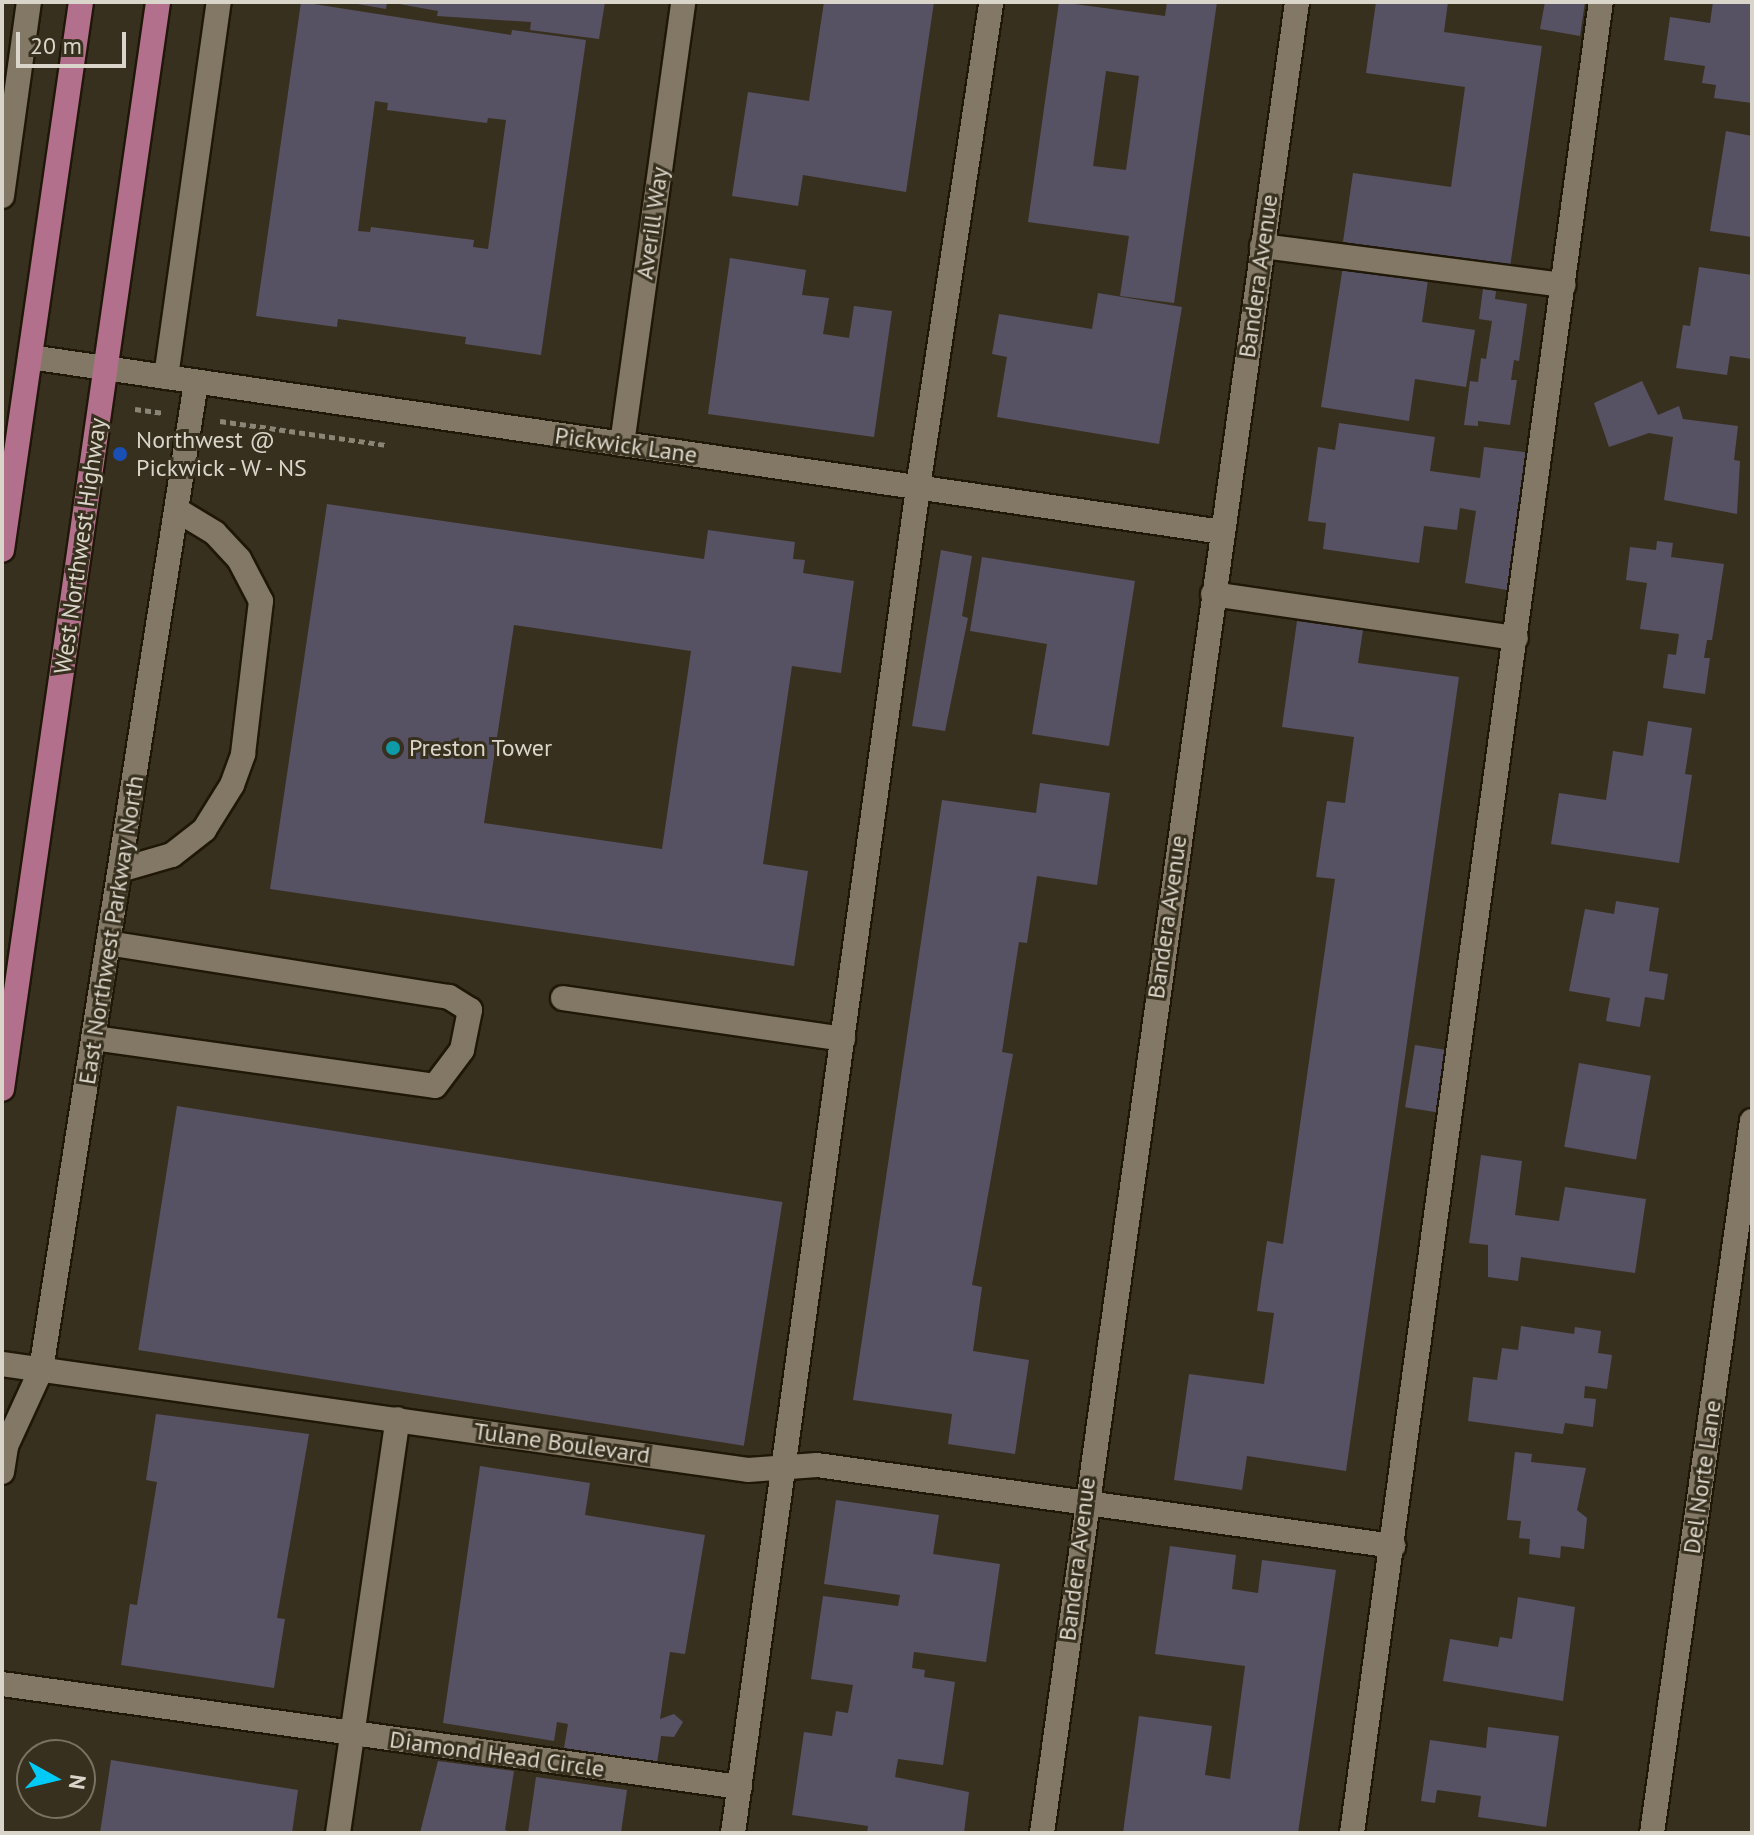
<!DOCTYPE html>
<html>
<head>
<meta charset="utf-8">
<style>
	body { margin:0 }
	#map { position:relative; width:1754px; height:1835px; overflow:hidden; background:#38301e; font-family:"PT Sans",sans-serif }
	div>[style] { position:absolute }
	.building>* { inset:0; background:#575164; transform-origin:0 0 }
	.path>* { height:5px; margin-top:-2.5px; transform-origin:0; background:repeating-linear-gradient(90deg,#8b8576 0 6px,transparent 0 10px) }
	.roads { filter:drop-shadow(2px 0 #1f1707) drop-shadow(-2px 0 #1f1707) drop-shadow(0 2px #1f1707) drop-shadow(0 -2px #1f1707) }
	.minor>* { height:24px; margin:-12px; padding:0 12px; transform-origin:12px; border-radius:12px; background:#827865 }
	.major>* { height:24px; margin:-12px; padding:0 12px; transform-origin:12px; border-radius:12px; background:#b3708d }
	.dots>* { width:22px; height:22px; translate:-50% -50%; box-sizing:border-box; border:4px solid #38301e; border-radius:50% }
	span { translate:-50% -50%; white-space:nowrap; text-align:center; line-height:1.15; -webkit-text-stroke:6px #38301e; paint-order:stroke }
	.street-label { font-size:24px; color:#dad5ca }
	.poi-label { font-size:24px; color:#dad5ca }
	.left { translate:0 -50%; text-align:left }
	.frame { position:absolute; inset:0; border:4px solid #dad5ca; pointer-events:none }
	.north { position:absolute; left:16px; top:1739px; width:80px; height:80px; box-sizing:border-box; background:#38301e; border:2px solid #797263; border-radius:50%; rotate:98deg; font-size:22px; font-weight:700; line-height:32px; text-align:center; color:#dad5ca }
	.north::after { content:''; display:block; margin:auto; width:28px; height:36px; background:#00cbf8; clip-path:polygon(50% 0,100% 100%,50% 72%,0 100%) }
	.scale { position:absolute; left:16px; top:32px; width:110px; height:36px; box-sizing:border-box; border:4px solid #dad5ca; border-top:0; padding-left:10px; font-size:24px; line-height:28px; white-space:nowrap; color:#dad5ca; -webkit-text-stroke:6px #38301e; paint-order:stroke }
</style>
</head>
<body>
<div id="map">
	<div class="building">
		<i style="clip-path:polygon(evenodd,301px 2px,511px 35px,512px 30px,586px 40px,541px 355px,465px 344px,466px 337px,338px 319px,337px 327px,256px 316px,301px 2px,375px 101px,388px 103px,387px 110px,487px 123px,488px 118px,506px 120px,488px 249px,473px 247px,474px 240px,371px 227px,370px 232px,358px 231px,375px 101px)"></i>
		<i style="clip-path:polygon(346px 2px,387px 2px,386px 9px)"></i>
		<i style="clip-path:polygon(388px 2px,605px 2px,599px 39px,530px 30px,531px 22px,437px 16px,438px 11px)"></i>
		<i style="clip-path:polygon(824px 2px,934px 2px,906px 192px,803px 175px,798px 206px,732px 196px,748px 92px,809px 101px)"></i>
		<i style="clip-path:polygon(evenodd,1059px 2px,1165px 16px,1167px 2px,1217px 2px,1174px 303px,1120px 296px,1129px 236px,1028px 222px,1059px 2px,1106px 71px,1139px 76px,1126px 170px,1093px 166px,1106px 71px)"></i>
		<i style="clip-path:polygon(1376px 2px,1448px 2px,1444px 32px,1542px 46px,1510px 267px,1343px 242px,1353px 173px,1451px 187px,1465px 87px,1366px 73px)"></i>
		<i style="clip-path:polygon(1545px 2px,1585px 2px,1580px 36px,1540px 29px)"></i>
		<i style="clip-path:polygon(1713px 2px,1752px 2px,1752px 103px,1714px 98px,1716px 85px,1702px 83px,1705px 66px,1664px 60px,1670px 17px,1710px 23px)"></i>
		<i style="clip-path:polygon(1726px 131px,1752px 136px,1752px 237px,1710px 231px)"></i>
		<i style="clip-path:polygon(730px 258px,806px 270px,802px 295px,829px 298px,823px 334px,849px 338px,854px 306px,892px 311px,874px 437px,708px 414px)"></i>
		<i style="clip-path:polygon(1343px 266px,1428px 280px,1422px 322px,1475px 330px,1466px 387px,1415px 379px,1409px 421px,1321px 407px)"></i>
		<i style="clip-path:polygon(1699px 267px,1752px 275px,1752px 359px,1730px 356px,1727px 375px,1676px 368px,1683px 325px,1690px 326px)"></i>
		<i style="clip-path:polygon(1483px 289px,1496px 291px,1495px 299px,1527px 304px,1519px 361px,1514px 360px,1511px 380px,1517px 380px,1510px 425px,1478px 421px,1478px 426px,1464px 425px,1470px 381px,1478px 382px,1481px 358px,1486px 359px,1492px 321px,1479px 319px)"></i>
		<i style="clip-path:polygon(1098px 293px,1182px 307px,1159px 444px,997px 417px,1007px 357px,992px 354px,999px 314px,1092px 329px)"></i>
		<i style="clip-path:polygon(1642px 381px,1658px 415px,1679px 406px,1683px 419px,1738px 426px,1734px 460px,1740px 461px,1737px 514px,1664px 500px,1673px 437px,1649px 433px,1609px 447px,1594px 403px)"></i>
		<i style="clip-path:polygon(1339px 423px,1435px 437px,1430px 471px,1480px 478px,1484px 447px,1532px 453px,1513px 591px,1465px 583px,1476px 511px,1460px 508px,1457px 530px,1424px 526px,1419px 563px,1323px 549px,1326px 523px,1308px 521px,1318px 447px,1335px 450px)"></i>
		<i style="clip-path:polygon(evenodd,327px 504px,704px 559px,708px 530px,795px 542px,793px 559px,805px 560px,803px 573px,854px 581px,841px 673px,792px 666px,763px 864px,808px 871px,794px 966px,270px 889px,327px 504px,514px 625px,691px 651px,662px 849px,484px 823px,514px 625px)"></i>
		<i style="clip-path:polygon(1657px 541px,1673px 543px,1671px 557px,1724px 564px,1712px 640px,1707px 640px,1704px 658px,1710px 658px,1705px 694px,1663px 688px,1668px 654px,1676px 655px,1679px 634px,1640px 629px,1647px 583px,1626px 580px,1630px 547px,1656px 550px)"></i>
		<i style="clip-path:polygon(941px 550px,972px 556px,962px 616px,968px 618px,945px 731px,912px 726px)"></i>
		<i style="clip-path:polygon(982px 557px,1135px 581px,1109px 746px,1032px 734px,1047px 644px,970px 631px)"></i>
		<i style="clip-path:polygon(1297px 621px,1363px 630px,1358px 663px,1459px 677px,1346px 1471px,1247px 1456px,1242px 1490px,1174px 1480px,1189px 1374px,1264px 1384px,1274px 1313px,1257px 1311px,1267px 1241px,1283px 1244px,1335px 879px,1316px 877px,1327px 801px,1345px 803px,1354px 737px,1282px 727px)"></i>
		<i style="clip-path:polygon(1648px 721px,1692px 728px,1685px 774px,1692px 775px,1679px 863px,1551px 844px,1559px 793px,1606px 800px,1613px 751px,1643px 756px)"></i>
		<i style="clip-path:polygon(1040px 783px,1110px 793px,1097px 885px,1037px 876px,1027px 943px,1019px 942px,1002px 1052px,1013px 1054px,972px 1285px,982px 1287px,973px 1351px,1029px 1360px,1015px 1454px,948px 1444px,952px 1414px,853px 1400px,942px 800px,1036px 813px)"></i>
		<i style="clip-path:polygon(1616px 901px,1659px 908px,1649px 971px,1668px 974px,1664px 1000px,1645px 997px,1640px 1027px,1606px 1021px,1610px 998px,1569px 991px,1585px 909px,1614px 914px)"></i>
		<i style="left:1415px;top:1045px;width:38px;height:63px;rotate:9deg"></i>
		<i style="left:1579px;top:1063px;width:73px;height:85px;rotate:10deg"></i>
		<i style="left:177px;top:1106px;width:613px;height:247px;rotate:9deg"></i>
		<i style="clip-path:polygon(1481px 1155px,1522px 1161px,1515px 1215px,1559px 1221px,1565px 1187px,1646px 1199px,1635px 1273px,1521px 1257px,1518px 1281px,1488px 1277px,1488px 1245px,1469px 1243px)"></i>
		<i style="clip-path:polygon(1521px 1326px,1574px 1334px,1575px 1327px,1601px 1331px,1598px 1353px,1612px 1355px,1607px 1389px,1585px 1386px,1584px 1398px,1596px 1399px,1593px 1427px,1565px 1423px,1563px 1434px,1468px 1421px,1473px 1377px,1497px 1380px,1502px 1348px,1518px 1350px)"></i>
		<i style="clip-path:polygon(156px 1414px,309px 1434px,277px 1618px,285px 1619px,274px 1688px,121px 1665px,130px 1604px,137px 1605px,157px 1482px,146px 1480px)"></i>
		<i style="clip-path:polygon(1515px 1452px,1532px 1454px,1531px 1462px,1586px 1468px,1577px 1510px,1587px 1518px,1584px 1549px,1561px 1546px,1560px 1558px,1529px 1554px,1530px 1539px,1519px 1538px,1521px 1521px,1507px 1520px)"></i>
		<i style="clip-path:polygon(480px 1466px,590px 1483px,585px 1515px,705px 1535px,685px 1654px,670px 1652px,660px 1719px,674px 1714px,683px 1722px,674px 1737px,661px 1736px,657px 1763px,564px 1748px,568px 1724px,557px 1722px,554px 1741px,443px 1723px)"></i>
		<i style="clip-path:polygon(836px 1500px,939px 1515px,933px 1554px,1000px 1564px,986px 1662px,914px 1652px,912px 1668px,925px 1670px,924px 1677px,955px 1682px,943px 1765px,898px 1759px,895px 1777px,969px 1792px,964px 1833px,867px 1833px,868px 1826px,792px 1815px,804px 1732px,832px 1736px,836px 1711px,848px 1713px,853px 1685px,811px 1679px,823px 1596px,898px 1606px,900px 1595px,824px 1584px)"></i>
		<i style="clip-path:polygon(1170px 1546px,1236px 1555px,1232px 1589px,1258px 1593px,1262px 1560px,1336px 1570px,1298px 1833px,1123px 1833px,1139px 1716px,1212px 1726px,1205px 1775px,1230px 1779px,1245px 1666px,1155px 1654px)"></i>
		<i style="clip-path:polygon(1518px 1597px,1575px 1607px,1563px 1701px,1443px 1681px,1450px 1639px,1498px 1647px,1500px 1637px,1512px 1639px)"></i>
		<i style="clip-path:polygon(1488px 1727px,1559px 1736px,1546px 1827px,1478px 1817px,1481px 1796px,1437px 1790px,1435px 1803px,1421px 1801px,1430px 1740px,1486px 1748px)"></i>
		<i style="clip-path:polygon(111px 1760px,298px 1790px,292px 1833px,100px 1833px)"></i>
		<i style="clip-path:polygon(438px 1761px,514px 1771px,505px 1830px,515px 1833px,420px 1833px)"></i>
		<i style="clip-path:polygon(536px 1777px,627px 1790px,621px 1833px,528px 1833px)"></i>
	</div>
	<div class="path">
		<i style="left:135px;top:409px;width:27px;rotate:8deg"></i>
		<i style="left:220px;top:421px;width:169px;rotate:8.2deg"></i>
	</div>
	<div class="roads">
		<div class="minor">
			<i style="left:2px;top:196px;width:196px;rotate:-82.1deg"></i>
			<i style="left:1262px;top:246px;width:304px;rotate:7.4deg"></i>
			<i style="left:30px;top:357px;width:1205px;rotate:8.35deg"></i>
			<i style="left:166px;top:377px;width:379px;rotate:-82deg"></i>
			<i style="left:622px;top:444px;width:446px;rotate:-82.1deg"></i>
			<i style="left:1213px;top:594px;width:306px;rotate:8.3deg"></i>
			<i style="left:120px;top:870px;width:54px;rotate:-16.1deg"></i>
			<i style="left:172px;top:855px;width:41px;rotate:-38deg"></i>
			<i style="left:204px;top:830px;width:53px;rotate:-58.1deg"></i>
			<i style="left:232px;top:785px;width:33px;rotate:-70deg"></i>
			<i style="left:243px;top:754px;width:154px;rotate:-83.3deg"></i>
			<i style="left:261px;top:601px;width:47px;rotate:-117.6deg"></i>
			<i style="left:239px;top:559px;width:35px;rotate:-133deg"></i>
			<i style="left:215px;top:533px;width:44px;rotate:-148.8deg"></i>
			<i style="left:563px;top:998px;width:283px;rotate:8.3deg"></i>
			<i style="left:94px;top:1038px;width:344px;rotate:8deg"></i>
			<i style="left:435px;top:1086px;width:45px;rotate:-53.1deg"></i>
			<i style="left:462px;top:1050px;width:41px;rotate:-78.7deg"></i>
			<i style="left:470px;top:1010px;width:25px;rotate:-148deg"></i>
			<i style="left:449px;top:997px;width:345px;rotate:-171deg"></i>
			<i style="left:2px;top:1364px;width:753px;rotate:8.09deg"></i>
			<i style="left:748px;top:1470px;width:69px;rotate:-4.1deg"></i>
			<i style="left:817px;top:1465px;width:582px;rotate:8deg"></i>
			<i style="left:2px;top:1472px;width:26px;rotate:-81deg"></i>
			<i style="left:6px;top:1446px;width:84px;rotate:-65.3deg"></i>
			<i style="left:41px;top:1370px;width:1000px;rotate:-81.08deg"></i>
			<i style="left:2px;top:1684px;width:745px;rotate:7.95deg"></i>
			<i style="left:338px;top:1833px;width:418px;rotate:-81.8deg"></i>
			<i style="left:733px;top:1833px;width:1359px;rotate:-82.17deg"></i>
			<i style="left:918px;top:487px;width:490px;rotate:-81.4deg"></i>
			<i style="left:1042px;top:1833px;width:1849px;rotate:-82.07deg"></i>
			<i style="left:1352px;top:1833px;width:1848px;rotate:-82.26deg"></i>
			<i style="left:1652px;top:1833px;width:719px;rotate:-82.01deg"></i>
		</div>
		<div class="major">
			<i style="left:2px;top:550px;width:554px;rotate:-81.8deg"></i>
			<i style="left:2px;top:1089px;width:1098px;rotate:-81.83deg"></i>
		</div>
	</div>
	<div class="dots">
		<i style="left:120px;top:454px;background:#1a4fb4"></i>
		<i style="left:393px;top:748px;background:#0f9aa8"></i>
	</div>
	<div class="street-label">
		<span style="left:652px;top:223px;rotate:-82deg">Averill Way</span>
		<span style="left:1258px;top:276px;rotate:-82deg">Bandera Avenue</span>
		<span style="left:626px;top:445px;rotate:8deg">Pickwick Lane</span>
		<span style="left:80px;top:546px;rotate:-82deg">West Northwest Highway</span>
		<span style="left:1167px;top:917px;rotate:-82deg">Bandera Avenue</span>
		<span style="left:111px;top:930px;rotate:-81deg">East Northwest Parkway North</span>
		<span style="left:562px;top:1443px;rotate:8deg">Tulane Boulevard</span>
		<span style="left:1702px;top:1477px;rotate:-82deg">Del Norte Lane</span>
		<span style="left:1077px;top:1559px;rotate:-83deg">Bandera Avenue</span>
		<span style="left:497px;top:1754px;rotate:8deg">Diamond Head Circle</span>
	</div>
	<div class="poi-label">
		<span class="left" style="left:136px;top:454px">Northwest @<br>Pickwick - W - NS</span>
		<span class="left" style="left:409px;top:748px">Preston Tower</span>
	</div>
	<div class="frame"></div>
	<div class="north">N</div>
	<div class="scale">20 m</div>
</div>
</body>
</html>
